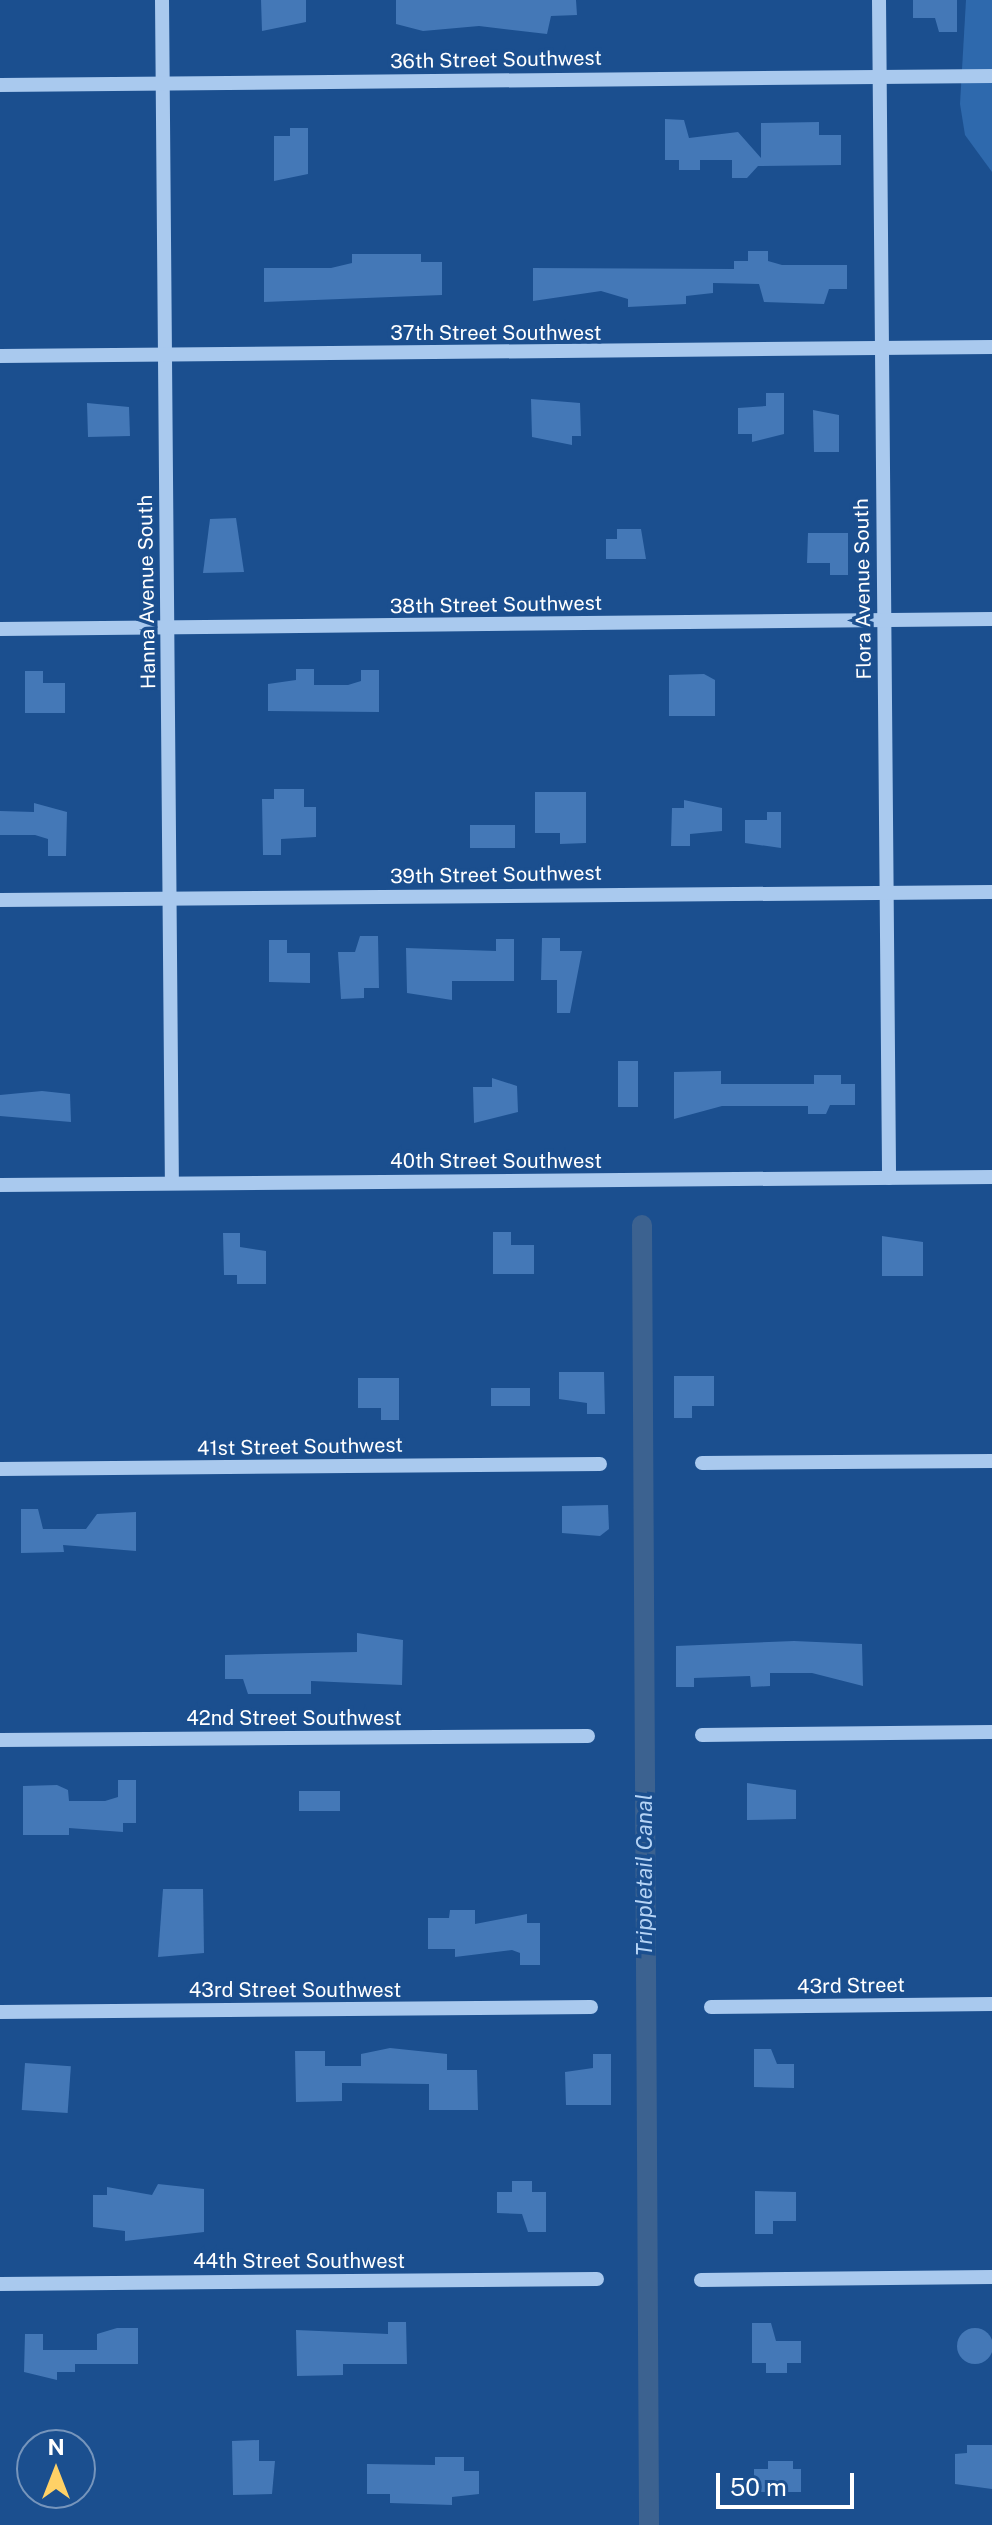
<!DOCTYPE html>
<html>
<head>
<meta charset="utf-8">
<style>
	body { margin:0 }
	#map { position:relative; width:992px; height:2525px; overflow:hidden; background:#1b4f8f; font-family:"Public Sans",sans-serif }
	div>[style] { position:absolute }
	.green>* { inset:0; background:#2e69ad }
	.canal>* { height:20px; margin:-10px; padding:0 10px; transform-origin:10px; border-radius:10px; background:#3c6290 }
	.building>* { inset:0; background:#4478b7; transform-origin:0 0 }
	.round { border-radius:50% }
	.minor>* { height:14px; margin:-7px; padding:0 7px; transform-origin:7px; border-radius:7px; background:#a9c9ee }
	span { translate:-50% -50%; white-space:nowrap; text-align:center; line-height:1.15; -webkit-text-stroke:7px #1b4f8f; paint-order:stroke }
	.street-label { font-size:20px; color:#fff }
	.water-label { font-size:22px; color:#b5d3f5; font-style:italic }
	.north { position:absolute; left:16px; top:2429px; width:80px; height:80px; box-sizing:border-box; background:#1b4f8f; border:2px solid #7695bc; border-radius:50%; rotate:0deg; font-size:22px; font-weight:700; line-height:32px; text-align:center; color:#fff }
	.north::after { content:''; display:block; margin:auto; width:28px; height:36px; background:#ffd166; clip-path:polygon(50% 0,100% 100%,50% 72%,0 100%) }
	.scale { position:absolute; left:716px; top:2473px; width:138px; height:36px; box-sizing:border-box; border:4px solid #fff; border-top:0; padding-left:10px; font-size:24px; line-height:28px; white-space:nowrap; color:#fff; -webkit-text-stroke:6px #1b4f8f; paint-order:stroke }
</style>
</head>
<body>
<div id="map">
	<div class="green">
		<i style="clip-path:polygon(966px 0,992px 0,992px 172px,965px 135px,960px 104px)"></i>
	</div>
	<div class="canal">
		<i style="left:642px;top:1225px;width:1300px;rotate:89.69deg"></i>
	</div>
	<div class="building">
		<i style="clip-path:polygon(261px 0,306px 0,306px 22px,262px 31px)"></i>
		<i style="clip-path:polygon(396px 0,576px 0,577px 15px,551px 16px,547px 34px,479px 26px,423px 31px,396px 24px)"></i>
		<i style="clip-path:polygon(913px 0,957px 0,957px 32px,939px 32px,935px 18px,913px 18px)"></i>
		<i style="clip-path:polygon(665px 119px,684px 120px,689px 138px,738px 132px,761px 158px,761px 123px,819px 122px,819px 135px,841px 135px,841px 165px,758px 166px,747px 178px,732px 178px,732px 160px,700px 160px,700px 170px,679px 170px,679px 160px,665px 160px)"></i>
		<i style="clip-path:polygon(290px 128px,308px 128px,308px 174px,274px 181px,274px 136px,290px 136px)"></i>
		<i style="clip-path:polygon(748px 251px,768px 251px,768px 261px,782px 265px,847px 265px,847px 289px,829px 289px,824px 304px,764px 302px,759px 284px,713px 283px,713px 293px,686px 296px,686px 304px,628px 307px,628px 299px,601px 291px,533px 301px,533px 268px,734px 269px,734px 261px,748px 261px)"></i>
		<i style="clip-path:polygon(352px 254px,421px 254px,421px 262px,442px 262px,442px 295px,264px 302px,264px 268px,331px 268px,352px 263px)"></i>
		<i style="clip-path:polygon(766px 393px,784px 393px,784px 434px,752px 442px,752px 434px,738px 434px,738px 408px,766px 406px)"></i>
		<i style="clip-path:polygon(531px 399px,580px 403px,581px 436px,572px 436px,572px 445px,532px 437px)"></i>
		<i style="clip-path:polygon(87px 403px,129px 407px,130px 436px,88px 437px)"></i>
		<i style="clip-path:polygon(813px 410px,839px 415px,839px 452px,814px 452px)"></i>
		<i style="clip-path:polygon(236px 518px,244px 572px,203px 573px,210px 519px)"></i>
		<i style="clip-path:polygon(617px 529px,641px 529px,646px 559px,606px 559px,606px 539px,617px 539px)"></i>
		<i style="clip-path:polygon(808px 533px,848px 533px,848px 575px,830px 575px,830px 563px,807px 563px)"></i>
		<i style="clip-path:polygon(296px 669px,314px 669px,314px 685px,348px 685px,361px 681px,361px 670px,379px 670px,379px 712px,268px 711px,268px 684px,296px 680px)"></i>
		<i style="clip-path:polygon(25px 671px,43px 671px,43px 683px,65px 683px,65px 713px,25px 713px)"></i>
		<i style="clip-path:polygon(704px 674px,715px 680px,715px 716px,669px 716px,669px 675px)"></i>
		<i style="clip-path:polygon(274px 789px,304px 789px,304px 807px,316px 807px,316px 837px,281px 839px,281px 855px,263px 855px,262px 799px,274px 799px)"></i>
		<i style="clip-path:polygon(535px 792px,586px 792px,586px 843px,560px 844px,560px 833px,535px 833px)"></i>
		<i style="clip-path:polygon(684px 800px,722px 808px,722px 831px,690px 834px,690px 846px,671px 846px,672px 808px,684px 808px)"></i>
		<i style="clip-path:polygon(34px 803px,67px 812px,66px 856px,48px 856px,48px 839px,35px 835px,0 835px,0 811px,34px 812px)"></i>
		<i style="clip-path:polygon(767px 812px,781px 812px,781px 848px,745px 843px,745px 820px,767px 820px)"></i>
		<i style="left:470px;top:825px;width:45px;height:23px"></i>
		<i style="clip-path:polygon(360px 936px,378px 936px,379px 988px,364px 988px,364px 998px,341px 999px,338px 952px,355px 952px)"></i>
		<i style="clip-path:polygon(542px 938px,560px 938px,560px 951px,582px 951px,570px 1013px,557px 1013px,557px 980px,541px 980px)"></i>
		<i style="clip-path:polygon(496px 939px,514px 939px,514px 981px,452px 981px,452px 1000px,407px 993px,406px 948px,496px 951px)"></i>
		<i style="clip-path:polygon(269px 940px,287px 940px,287px 953px,310px 953px,310px 983px,269px 982px)"></i>
		<i style="left:618px;top:1061px;width:20px;height:46px"></i>
		<i style="clip-path:polygon(721px 1071px,721px 1084px,814px 1084px,814px 1075px,841px 1075px,841px 1084px,855px 1084px,855px 1105px,830px 1105px,826px 1114px,808px 1114px,808px 1106px,722px 1106px,674px 1119px,674px 1072px)"></i>
		<i style="clip-path:polygon(492px 1078px,517px 1086px,518px 1112px,474px 1123px,473px 1087px,492px 1087px)"></i>
		<i style="clip-path:polygon(42px 1091px,70px 1094px,71px 1122px,0 1116px,0 1095px)"></i>
		<i style="clip-path:polygon(493px 1232px,511px 1232px,511px 1245px,534px 1245px,534px 1274px,493px 1274px)"></i>
		<i style="clip-path:polygon(223px 1233px,240px 1233px,240px 1247px,266px 1251px,266px 1284px,237px 1284px,237px 1275px,224px 1275px)"></i>
		<i style="clip-path:polygon(882px 1236px,923px 1242px,923px 1276px,882px 1276px)"></i>
		<i style="clip-path:polygon(559px 1372px,604px 1372px,605px 1414px,587px 1414px,587px 1403px,559px 1399px)"></i>
		<i style="clip-path:polygon(674px 1376px,714px 1376px,714px 1406px,692px 1406px,692px 1418px,674px 1418px)"></i>
		<i style="clip-path:polygon(358px 1378px,399px 1378px,399px 1420px,381px 1420px,381px 1408px,358px 1408px)"></i>
		<i style="left:530px;top:1388px;width:18px;height:39px;rotate:90deg"></i>
		<i style="clip-path:polygon(608px 1505px,609px 1529px,600px 1536px,562px 1533px,562px 1506px)"></i>
		<i style="clip-path:polygon(21px 1509px,38px 1509px,43px 1529px,86px 1529px,97px 1514px,136px 1512px,136px 1551px,63px 1545px,64px 1552px,21px 1553px)"></i>
		<i style="clip-path:polygon(357px 1633px,403px 1640px,402px 1685px,311px 1681px,311px 1694px,248px 1694px,243px 1679px,225px 1679px,225px 1655px,357px 1652px)"></i>
		<i style="clip-path:polygon(794px 1641px,862px 1644px,863px 1686px,812px 1673px,770px 1673px,770px 1686px,751px 1687px,750px 1676px,694px 1678px,694px 1687px,676px 1687px,676px 1646px)"></i>
		<i style="clip-path:polygon(118px 1780px,136px 1780px,136px 1823px,123px 1823px,123px 1832px,69px 1828px,69px 1835px,23px 1835px,23px 1786px,57px 1785px,68px 1790px,69px 1801px,105px 1801px,118px 1797px)"></i>
		<i style="clip-path:polygon(747px 1783px,796px 1790px,796px 1819px,747px 1820px)"></i>
		<i style="left:299px;top:1791px;width:41px;height:20px"></i>
		<i style="clip-path:polygon(163px 1889px,203px 1889px,204px 1953px,158px 1957px)"></i>
		<i style="clip-path:polygon(450px 1910px,475px 1910px,475px 1924px,527px 1914px,527px 1923px,540px 1923px,540px 1965px,520px 1965px,520px 1953px,512px 1950px,455px 1957px,455px 1949px,428px 1949px,428px 1918px,449px 1918px)"></i>
		<i style="clip-path:polygon(390px 2048px,447px 2054px,447px 2070px,477px 2070px,478px 2110px,429px 2110px,429px 2084px,342px 2083px,342px 2101px,296px 2102px,295px 2051px,325px 2051px,325px 2066px,361px 2066px,361px 2054px)"></i>
		<i style="clip-path:polygon(754px 2049px,771px 2049px,777px 2064px,794px 2064px,794px 2088px,754px 2087px)"></i>
		<i style="clip-path:polygon(593px 2054px,611px 2054px,611px 2105px,566px 2105px,565px 2072px,593px 2068px)"></i>
		<i style="left:25px;top:2063px;width:46px;height:47px;rotate:4deg"></i>
		<i style="clip-path:polygon(512px 2181px,532px 2181px,532px 2192px,546px 2192px,546px 2232px,528px 2232px,522px 2214px,497px 2213px,497px 2192px,512px 2192px)"></i>
		<i style="clip-path:polygon(158px 2184px,204px 2189px,204px 2232px,125px 2241px,125px 2231px,93px 2227px,93px 2195px,107px 2195px,107px 2187px,152px 2195px)"></i>
		<i style="clip-path:polygon(755px 2191px,796px 2192px,796px 2221px,773px 2221px,773px 2234px,755px 2234px)"></i>
		<i style="clip-path:polygon(388px 2322px,406px 2322px,407px 2364px,343px 2364px,343px 2375px,297px 2376px,296px 2330px,388px 2334px)"></i>
		<i style="clip-path:polygon(752px 2323px,771px 2323px,776px 2341px,801px 2341px,801px 2363px,787px 2363px,787px 2373px,766px 2373px,766px 2363px,752px 2363px)"></i>
		<i class="round" style="left:957px;top:2328px;width:36px;height:36px"></i>
		<i style="clip-path:polygon(117px 2328px,138px 2328px,138px 2364px,75px 2364px,75px 2372px,57px 2372px,57px 2380px,24px 2372px,25px 2334px,43px 2334px,43px 2350px,97px 2350px,97px 2334px)"></i>
		<i style="clip-path:polygon(259px 2440px,259px 2461px,275px 2461px,272px 2494px,233px 2495px,232px 2441px)"></i>
		<i style="clip-path:polygon(967px 2445px,992px 2445px,992px 2489px,955px 2484px,955px 2454px,967px 2453px)"></i>
		<i style="clip-path:polygon(435px 2457px,464px 2457px,464px 2471px,479px 2471px,479px 2494px,452px 2497px,452px 2505px,390px 2503px,390px 2494px,367px 2494px,367px 2464px,435px 2465px)"></i>
		<i style="clip-path:polygon(768px 2461px,793px 2461px,793px 2469px,801px 2469px,801px 2492px,754px 2492px,754px 2469px,768px 2469px)"></i>
	</div>
	<div class="minor">
		<i style="left:162px;top:0;width:1183px;rotate:89.52deg"></i>
		<i style="left:879px;top:0;width:1178px;rotate:89.51deg"></i>
		<i style="left:0;top:85px;width:992px;rotate:-0.52deg"></i>
		<i style="left:0;top:356px;width:992px;rotate:-0.52deg"></i>
		<i style="left:0;top:629px;width:992px;rotate:-0.58deg"></i>
		<i style="left:0;top:900px;width:992px;rotate:-0.46deg"></i>
		<i style="left:0;top:1185px;width:992px;rotate:-0.46deg"></i>
		<i style="left:702px;top:1463px;width:290px;rotate:-0.4deg"></i>
		<i style="left:0;top:1469px;width:600px;rotate:-0.48deg"></i>
		<i style="left:702px;top:1735px;width:290px;rotate:-0.6deg"></i>
		<i style="left:0;top:1740px;width:588px;rotate:-0.39deg"></i>
		<i style="left:711px;top:2007px;width:281px;rotate:-0.6deg"></i>
		<i style="left:0;top:2012px;width:591px;rotate:-0.48deg"></i>
		<i style="left:701px;top:2280px;width:291px;rotate:-0.6deg"></i>
		<i style="left:0;top:2284px;width:597px;rotate:-0.48deg"></i>
	</div>
	<div class="street-label">
		<span style="left:496px;top:60px;rotate:-1deg">36th Street Southwest</span>
		<span style="left:496px;top:333px">37th Street Southwest</span>
		<span style="left:863px;top:589px;rotate:-91deg">Flora Avenue South</span>
		<span style="left:147px;top:592px;rotate:-91deg">Hanna Avenue South</span>
		<span style="left:496px;top:605px;rotate:-1deg">38th Street Southwest</span>
		<span style="left:496px;top:875px;rotate:-1deg">39th Street Southwest</span>
		<span style="left:496px;top:1161px">40th Street Southwest</span>
		<span style="left:300px;top:1447px;rotate:-1deg">41st Street Southwest</span>
		<span style="left:294px;top:1718px">42nd Street Southwest</span>
		<span style="left:851px;top:1986px;rotate:-1deg">43rd Street</span>
		<span style="left:295px;top:1990px">43rd Street Southwest</span>
		<span style="left:299px;top:2261px">44th Street Southwest</span>
	</div>
	<div class="water-label">
		<span style="left:645px;top:1875px;rotate:-90deg">Trippletail Canal</span>
	</div>
	<div class="north">N</div>
	<div class="scale">50 m</div>
</div>
</body>
</html>
